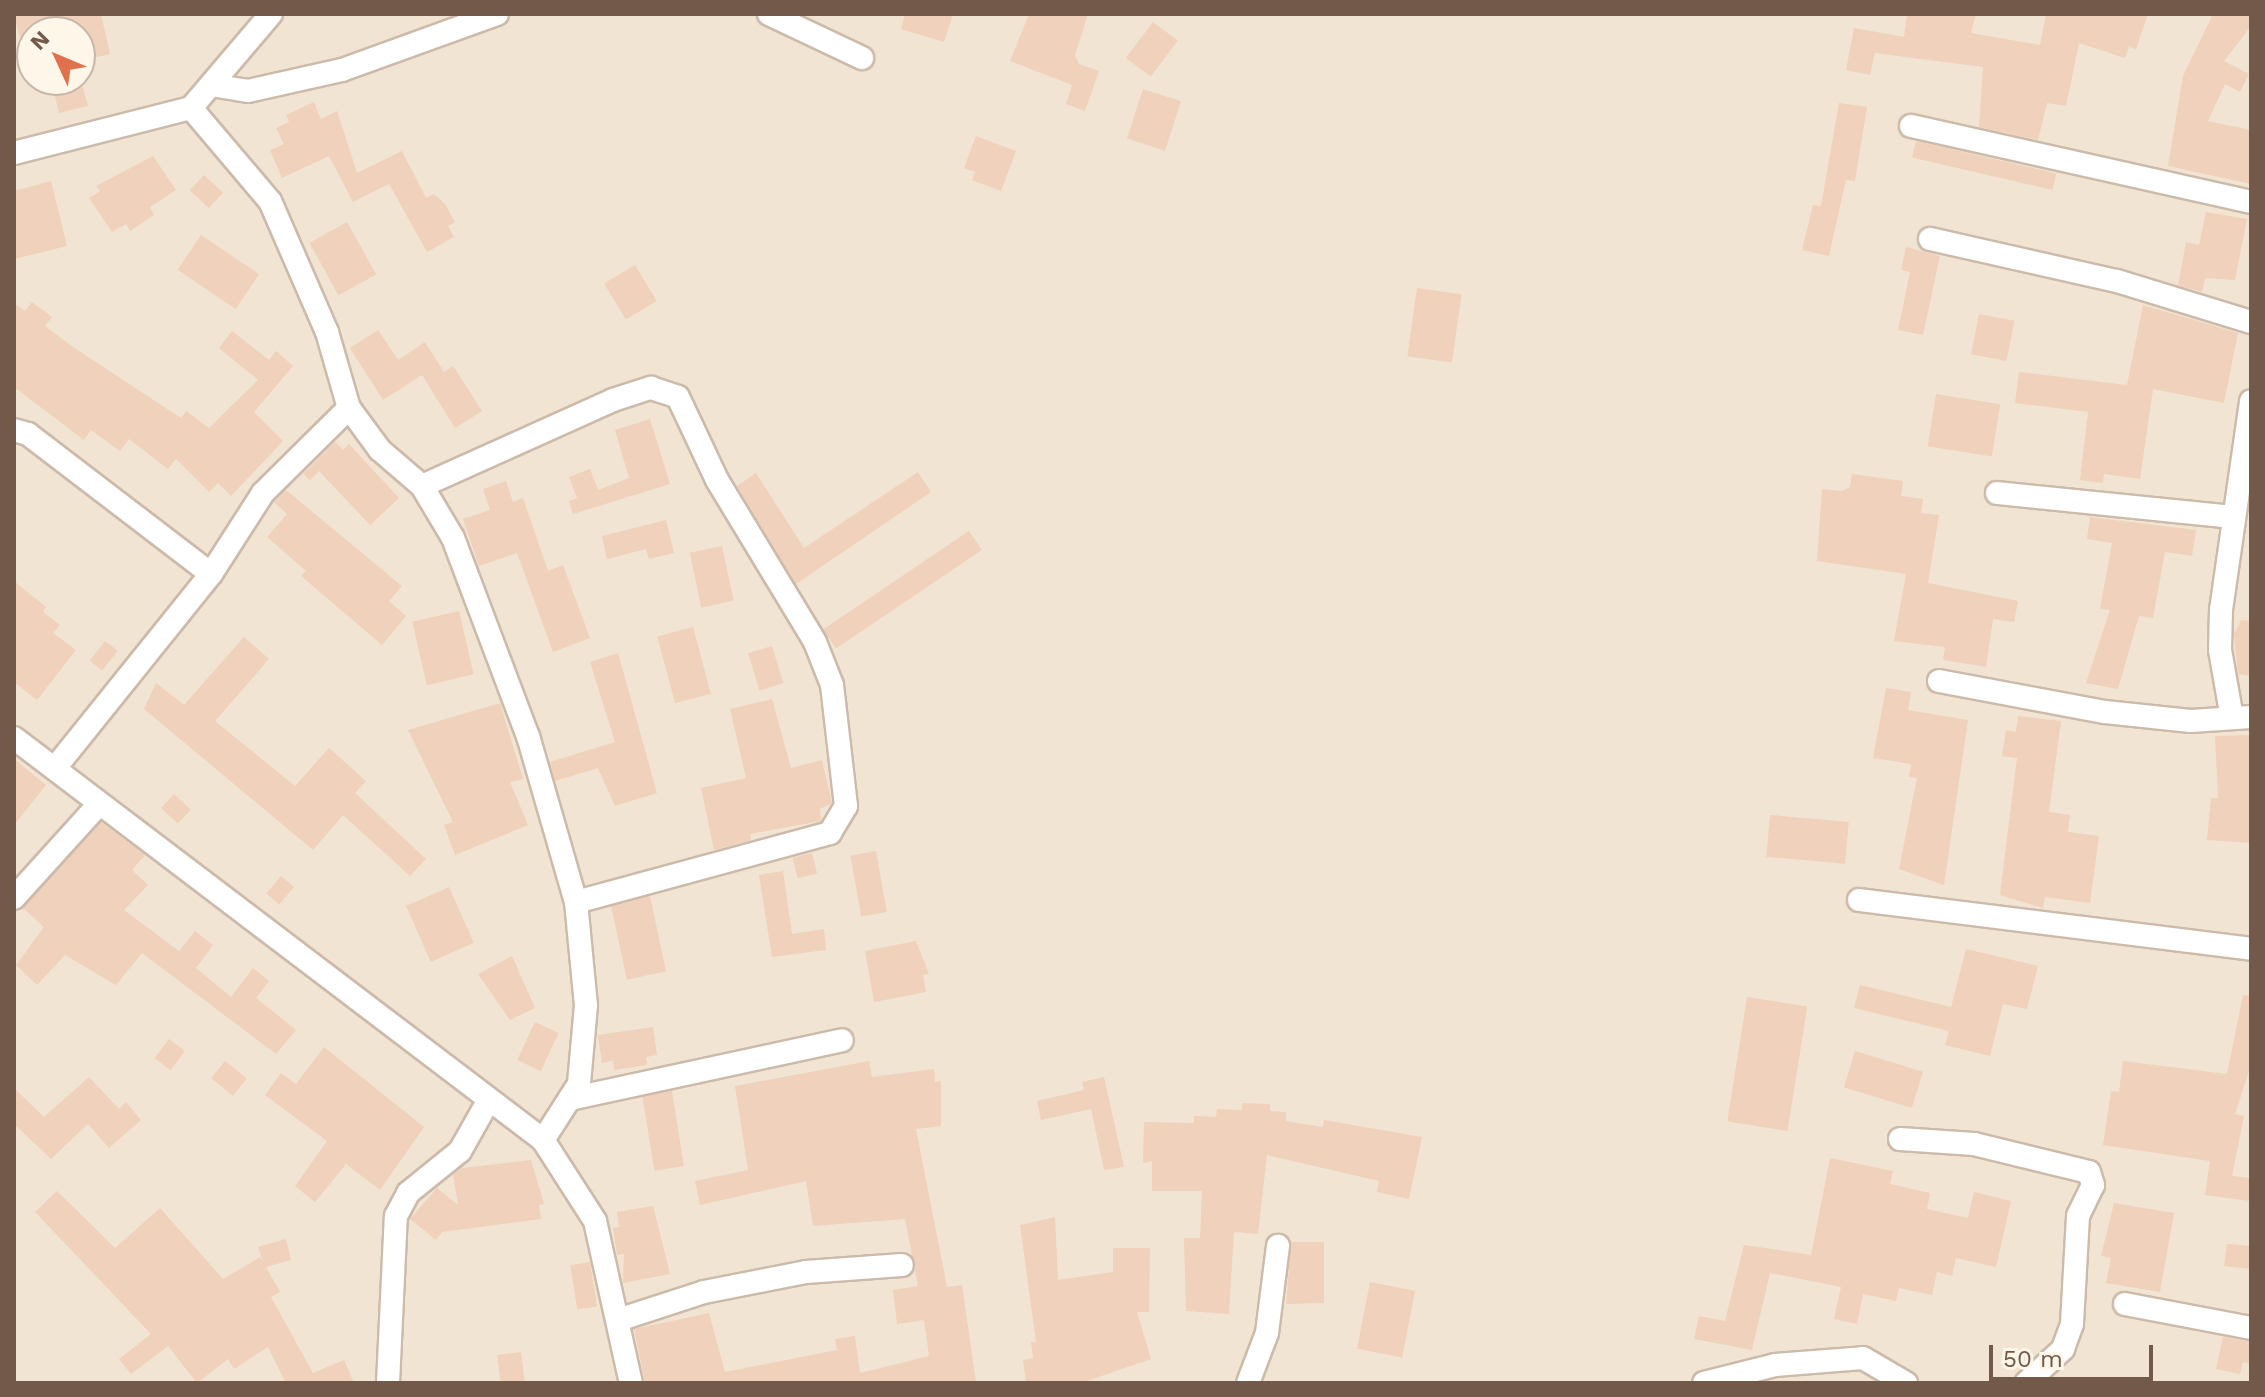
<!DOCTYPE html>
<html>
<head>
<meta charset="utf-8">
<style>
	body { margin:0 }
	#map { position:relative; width:2265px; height:1397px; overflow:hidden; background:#fbf2e3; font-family:"Work Sans",sans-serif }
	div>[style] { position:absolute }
	.residential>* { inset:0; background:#f2e4d2 }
	.building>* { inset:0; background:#efd1bc; transform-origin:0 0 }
	.roads { filter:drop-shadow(2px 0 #ccbaaa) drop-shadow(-2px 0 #ccbaaa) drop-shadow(0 2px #ccbaaa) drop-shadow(0 -2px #ccbaaa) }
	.street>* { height:22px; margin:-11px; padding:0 11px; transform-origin:11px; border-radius:11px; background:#fff }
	span { translate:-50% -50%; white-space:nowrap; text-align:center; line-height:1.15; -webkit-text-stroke:7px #fef6e9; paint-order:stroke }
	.frame { position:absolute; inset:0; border:16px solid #72594a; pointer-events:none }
	.north { position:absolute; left:16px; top:16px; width:80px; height:80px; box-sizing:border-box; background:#fef6e9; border:2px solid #c6b7a9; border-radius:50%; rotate:314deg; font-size:22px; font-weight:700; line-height:32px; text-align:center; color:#72594a }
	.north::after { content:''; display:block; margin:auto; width:28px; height:36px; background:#e0714d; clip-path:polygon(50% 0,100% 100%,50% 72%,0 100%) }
	.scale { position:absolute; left:1989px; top:1345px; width:164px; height:36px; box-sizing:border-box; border:4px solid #72594a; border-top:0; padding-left:10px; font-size:24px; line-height:28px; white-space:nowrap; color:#72594a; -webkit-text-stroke:6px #fef6e9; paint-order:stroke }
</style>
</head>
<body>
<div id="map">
	<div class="residential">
		<i style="clip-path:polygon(evenodd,14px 14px,2251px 14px,2251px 1383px,14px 1383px,14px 14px,32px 32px,80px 32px,80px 80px,32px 80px,32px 32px)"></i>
	</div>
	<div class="building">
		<i style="clip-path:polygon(14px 14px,101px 14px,110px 54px,80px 61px,80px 32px,32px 32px,20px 38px)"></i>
		<i style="clip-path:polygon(905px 14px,953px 14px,944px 42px,901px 29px)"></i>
		<i style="clip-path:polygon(1029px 14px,1088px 14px,1075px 55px,1079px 64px,1099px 71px,1085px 111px,1066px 104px,1072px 85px,1010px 61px)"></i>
		<i style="clip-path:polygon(1907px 14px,1976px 14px,1971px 33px,2040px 45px,2046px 14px,2148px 14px,2136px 49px,2129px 47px,2125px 58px,2079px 43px,2066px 106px,2047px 103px,2038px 140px,1979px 127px,1983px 67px,1875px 53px,1870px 75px,1846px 70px,1854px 28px,1904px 37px)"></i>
		<i style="clip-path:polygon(2213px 14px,2251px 14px,2251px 26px,2224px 61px,2249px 74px,2240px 92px,2225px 84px,2208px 121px,2251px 130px,2251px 184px,2168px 166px,2183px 76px)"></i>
		<i style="left:1153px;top:22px;width:31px;height:45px;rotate:37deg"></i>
		<i style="clip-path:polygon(51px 80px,81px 80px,88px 106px,59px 113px)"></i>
		<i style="left:1143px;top:89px;width:40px;height:52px;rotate:18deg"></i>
		<i style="clip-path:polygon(314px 102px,321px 119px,337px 111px,357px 173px,402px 151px,426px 198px,434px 194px,445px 204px,455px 222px,448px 226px,454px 237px,427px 252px,389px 184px,353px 202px,329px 156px,282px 178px,270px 150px,284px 144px,276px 128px,289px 122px,286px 115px)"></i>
		<i style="clip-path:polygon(1839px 103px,1867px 107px,1855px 181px,1846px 180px,1829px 256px,1802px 250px,1813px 205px,1821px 206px)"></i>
		<i style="clip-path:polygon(976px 136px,1016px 151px,1001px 191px,972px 180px,975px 172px,964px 168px)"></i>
		<i style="left:1916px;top:141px;width:144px;height:17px;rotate:13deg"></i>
		<i style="clip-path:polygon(153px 156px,176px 190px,150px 207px,154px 215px,130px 231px,126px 224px,112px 232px,89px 198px,100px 191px,96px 186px)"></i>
		<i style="left:204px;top:175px;width:26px;height:21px;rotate:43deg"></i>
		<i style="clip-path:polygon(51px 181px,67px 246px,14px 259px,14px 191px)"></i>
		<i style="clip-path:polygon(2206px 212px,2247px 219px,2235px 280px,2205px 278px,2202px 292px,2178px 285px,2186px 242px,2199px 245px)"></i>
		<i style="left:347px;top:222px;width:60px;height:43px;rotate:61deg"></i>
		<i style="left:201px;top:235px;width:70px;height:42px;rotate:34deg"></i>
		<i style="clip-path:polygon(1906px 247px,1940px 256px,1923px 335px,1898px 330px,1910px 272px,1901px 270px)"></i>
		<i style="left:635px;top:265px;width:42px;height:36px;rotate:59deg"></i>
		<i style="left:1417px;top:288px;width:45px;height:69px;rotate:8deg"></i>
		<i style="clip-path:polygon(32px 302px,52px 317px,45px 326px,73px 347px,181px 418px,186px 411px,209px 428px,258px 380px,219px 348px,232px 331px,269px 360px,276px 351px,293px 366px,254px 412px,283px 441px,231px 496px,218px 483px,209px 492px,176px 459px,168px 469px,129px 439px,120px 451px,91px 430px,84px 440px,14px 387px,14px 303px,25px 311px)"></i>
		<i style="clip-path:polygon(2143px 305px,2238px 333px,2224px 403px,2153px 389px,2140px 479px,2104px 474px,2103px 483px,2080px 480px,2088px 412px,2015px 403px,2019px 372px,2127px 385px)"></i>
		<i style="left:1979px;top:314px;width:36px;height:41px;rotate:11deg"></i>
		<i style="clip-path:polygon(378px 330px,398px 360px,425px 342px,444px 372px,453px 366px,482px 411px,455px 428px,422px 375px,383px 400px,350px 348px)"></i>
		<i style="left:1936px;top:394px;width:65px;height:53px;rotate:9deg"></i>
		<i style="clip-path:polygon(650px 419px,670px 484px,573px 514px,569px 501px,577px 498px,569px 477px,590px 469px,598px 490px,629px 478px,615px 430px)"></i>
		<i style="clip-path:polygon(335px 442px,343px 450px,349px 444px,399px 498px,370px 525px,319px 471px,310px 480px,303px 474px)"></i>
		<i style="clip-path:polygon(918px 472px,931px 492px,796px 584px,737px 486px,756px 473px,804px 548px)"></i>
		<i style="clip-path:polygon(1852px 474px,1903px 481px,1901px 496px,1923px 499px,1921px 513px,1939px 515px,1928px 583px,2018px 601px,2014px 622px,1993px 619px,1986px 667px,1943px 660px,1945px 647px,1894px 641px,1906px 574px,1817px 561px,1822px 489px,1842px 491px,1850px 487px)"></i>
		<i style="clip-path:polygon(506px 481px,513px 502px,523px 498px,548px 571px,563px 565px,590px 638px,553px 652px,517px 553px,479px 566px,463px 519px,490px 510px,483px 489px)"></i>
		<i style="clip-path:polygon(286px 490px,402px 586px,389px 601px,406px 616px,382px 645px,301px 576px,306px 571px,267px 537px,287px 514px,274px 502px)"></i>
		<i style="clip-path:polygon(2090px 517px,2196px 530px,2192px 556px,2165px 552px,2153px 618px,2139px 616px,2118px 689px,2086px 683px,2110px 610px,2100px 609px,2112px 543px,2087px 539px)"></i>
		<i style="clip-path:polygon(666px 520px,674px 553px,649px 559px,646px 549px,607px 559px,602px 536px)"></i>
		<i style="left:969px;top:531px;width:23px;height:176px;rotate:56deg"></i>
		<i style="left:722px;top:546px;width:56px;height:33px;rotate:78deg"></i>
		<i style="clip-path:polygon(14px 581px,46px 607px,43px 612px,60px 625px,53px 633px,76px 650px,37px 700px,14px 682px)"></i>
		<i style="left:459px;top:611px;width:65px;height:48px;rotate:77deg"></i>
		<i style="clip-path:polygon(2241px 620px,2251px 621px,2251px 676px,2238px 674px,2234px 634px)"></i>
		<i style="left:693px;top:627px;width:69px;height:37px;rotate:75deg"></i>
		<i style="clip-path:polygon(244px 637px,269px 659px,215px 721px,295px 786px,329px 748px,366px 781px,355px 793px,426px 859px,410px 876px,343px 815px,313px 850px,144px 709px,156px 683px,184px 705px)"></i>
		<i style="left:105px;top:641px;width:16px;height:25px;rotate:38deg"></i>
		<i style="left:772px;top:646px;width:39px;height:25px;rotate:73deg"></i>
		<i style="clip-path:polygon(618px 653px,657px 793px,615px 806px,598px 768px,555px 781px,550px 762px,615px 742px,590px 662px)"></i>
		<i style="clip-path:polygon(1886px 688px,1911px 692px,1908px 710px,1968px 720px,1944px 885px,1899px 869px,1917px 778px,1909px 777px,1911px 764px,1873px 758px)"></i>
		<i style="clip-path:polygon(772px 699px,791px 768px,822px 760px,832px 803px,820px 809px,821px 821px,750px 834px,751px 840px,714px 850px,701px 788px,746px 778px,730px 709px)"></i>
		<i style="clip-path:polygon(500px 703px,523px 779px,510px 782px,528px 825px,455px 855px,444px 825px,453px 822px,408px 730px)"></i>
		<i style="clip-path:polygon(2018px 716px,2061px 721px,2049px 812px,2070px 815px,2068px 832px,2099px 836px,2090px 903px,2045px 897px,2043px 908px,2000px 895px,2017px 758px,2002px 756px,2006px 730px,2016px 732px)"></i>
		<i style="clip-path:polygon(2251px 735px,2251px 843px,2207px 840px,2211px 798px,2218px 798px,2215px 736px)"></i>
		<i style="clip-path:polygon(14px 759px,46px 785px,14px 825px)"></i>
		<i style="left:174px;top:794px;width:23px;height:19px;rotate:43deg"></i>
		<i style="left:1770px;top:815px;width:79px;height:42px;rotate:5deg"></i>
		<i style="clip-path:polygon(101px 822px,145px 855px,132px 870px,148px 885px,124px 910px,179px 951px,195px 931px,213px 945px,196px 968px,231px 997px,253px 968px,269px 981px,256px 998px,296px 1030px,276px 1054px,142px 953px,116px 985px,65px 955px,37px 985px,16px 965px,44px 927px,23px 908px)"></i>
		<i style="left:876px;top:851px;width:62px;height:26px;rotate:80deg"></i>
		<i style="left:812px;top:853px;width:21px;height:20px;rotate:76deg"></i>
		<i style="clip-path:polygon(783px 871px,792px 934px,824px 929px,826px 950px,772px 957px,759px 875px)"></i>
		<i style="left:281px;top:876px;width:17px;height:23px;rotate:40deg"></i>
		<i style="left:449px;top:887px;width:61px;height:47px;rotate:66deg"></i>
		<i style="left:650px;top:896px;width:77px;height:40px;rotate:78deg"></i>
		<i style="clip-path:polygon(916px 941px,929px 974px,923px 975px,926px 992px,874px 1002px,865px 951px)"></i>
		<i style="clip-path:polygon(1966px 949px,2038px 966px,2027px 1009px,2003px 1004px,1990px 1056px,1945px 1045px,1949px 1031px,1854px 1008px,1860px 985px,1951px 1007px)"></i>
		<i style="clip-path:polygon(512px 956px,535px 1008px,510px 1020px,478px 974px)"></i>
		<i style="clip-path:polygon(2243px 995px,2251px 996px,2251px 1065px,2235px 1114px,2244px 1116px,2232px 1176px,2251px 1178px,2251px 1201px,2205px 1195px,2210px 1161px,2103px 1145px,2111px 1091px,2119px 1092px,2123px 1061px,2227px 1074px)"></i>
		<i style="left:1747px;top:997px;width:61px;height:126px;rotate:9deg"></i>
		<i style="left:535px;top:1022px;width:26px;height:42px;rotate:25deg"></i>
		<i style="clip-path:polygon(653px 1027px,657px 1055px,646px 1057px,647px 1065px,614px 1070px,613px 1061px,602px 1063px,598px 1035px)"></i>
		<i style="left:169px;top:1039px;width:20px;height:24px;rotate:37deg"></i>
		<i style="clip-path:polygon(324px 1047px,424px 1127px,380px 1190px,346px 1164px,315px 1202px,295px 1186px,327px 1141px,265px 1095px,281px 1073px,296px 1084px)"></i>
		<i style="left:1855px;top:1051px;width:71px;height:38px;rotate:17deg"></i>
		<i style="left:225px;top:1061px;width:28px;height:22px;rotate:39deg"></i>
		<i style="clip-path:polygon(869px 1061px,872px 1077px,934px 1069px,935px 1082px,941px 1081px,941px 1126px,916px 1129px,947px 1287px,962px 1285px,976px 1383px,645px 1383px,634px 1329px,709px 1313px,725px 1372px,837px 1350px,835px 1339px,855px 1336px,860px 1373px,929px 1356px,924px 1320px,897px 1324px,893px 1290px,918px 1286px,905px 1219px,813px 1226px,806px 1181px,700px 1205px,695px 1181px,748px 1170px,735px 1086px)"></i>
		<i style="clip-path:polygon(89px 1077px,119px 1109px,126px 1102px,141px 1120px,109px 1148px,88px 1124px,51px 1159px,14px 1124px,14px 1088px,44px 1117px)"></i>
		<i style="clip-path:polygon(1104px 1077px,1124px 1167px,1104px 1170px,1091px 1109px,1041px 1120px,1037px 1101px,1084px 1090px,1082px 1082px)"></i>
		<i style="left:672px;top:1091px;width:76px;height:30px;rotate:81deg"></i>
		<i style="clip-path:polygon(1242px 1103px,1270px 1104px,1270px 1111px,1286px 1112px,1286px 1121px,1323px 1127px,1324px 1120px,1422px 1137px,1409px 1199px,1377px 1192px,1379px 1181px,1267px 1155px,1258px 1234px,1234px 1232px,1229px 1314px,1186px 1311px,1184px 1238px,1200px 1238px,1202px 1191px,1152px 1191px,1152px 1161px,1143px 1163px,1144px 1122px,1194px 1123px,1194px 1116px,1216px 1117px,1217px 1109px,1242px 1110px)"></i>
		<i style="clip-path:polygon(1830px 1158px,1893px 1171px,1890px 1184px,1930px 1193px,1927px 1209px,1968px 1218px,1974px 1192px,2011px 1201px,1996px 1267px,1956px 1258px,1952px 1276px,1937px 1272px,1932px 1295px,1899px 1288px,1896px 1301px,1863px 1294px,1857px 1324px,1834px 1319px,1841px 1287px,1770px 1273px,1752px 1350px,1694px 1339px,1699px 1316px,1725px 1321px,1744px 1245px,1811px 1255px)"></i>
		<i style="clip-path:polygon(531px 1160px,544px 1204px,539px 1205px,541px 1219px,442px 1232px,436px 1240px,410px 1219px,437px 1188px,458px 1205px,453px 1174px,462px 1168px)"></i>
		<i style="clip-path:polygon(57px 1191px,115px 1248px,160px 1208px,223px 1279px,260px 1257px,263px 1262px,258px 1247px,286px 1239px,291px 1260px,266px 1267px,280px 1292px,271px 1297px,313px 1373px,344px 1360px,354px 1383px,286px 1383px,268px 1347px,234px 1369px,228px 1359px,197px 1383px,168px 1346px,131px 1374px,119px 1359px,151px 1334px,35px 1212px)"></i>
		<i style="clip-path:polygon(2114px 1203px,2174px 1213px,2160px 1292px,2106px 1283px,2111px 1258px,2101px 1256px)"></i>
		<i style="clip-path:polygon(653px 1206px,670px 1274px,623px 1283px,624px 1254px,617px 1255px,613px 1228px,619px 1227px,617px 1212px)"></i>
		<i style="clip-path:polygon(1055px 1217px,1058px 1280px,1113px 1272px,1113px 1248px,1150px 1248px,1149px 1312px,1137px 1312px,1151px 1359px,1081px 1383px,1026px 1383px,1023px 1360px,1033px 1358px,1031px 1342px,1036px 1342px,1020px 1225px)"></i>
		<i style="clip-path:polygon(1291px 1242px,1324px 1242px,1324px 1303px,1286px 1304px)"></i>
		<i style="clip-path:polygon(2227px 1244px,2251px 1246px,2251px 1269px,2224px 1266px)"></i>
		<i style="left:590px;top:1262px;width:45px;height:20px;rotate:81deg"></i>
		<i style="left:1370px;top:1282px;width:46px;height:68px;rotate:11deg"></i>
		<i style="clip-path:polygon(2223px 1337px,2251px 1342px,2251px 1364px,2243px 1362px,2240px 1374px,2216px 1369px)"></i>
		<i style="left:521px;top:1352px;width:31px;height:24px;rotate:83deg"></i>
	</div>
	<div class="roads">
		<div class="street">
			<i style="left:769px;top:14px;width:103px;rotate:25.3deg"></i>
			<i style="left:211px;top:85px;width:37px;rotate:9deg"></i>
			<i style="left:248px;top:91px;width:96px;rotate:-12.6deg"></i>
			<i style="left:342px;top:70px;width:165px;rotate:-19.9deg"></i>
			<i style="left:191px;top:108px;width:122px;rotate:49.7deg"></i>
			<i style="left:270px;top:201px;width:143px;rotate:66.5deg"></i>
			<i style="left:327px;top:332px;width:79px;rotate:73.9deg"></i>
			<i style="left:349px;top:408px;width:52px;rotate:53.6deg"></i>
			<i style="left:380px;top:450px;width:55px;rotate:40.6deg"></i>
			<i style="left:422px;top:486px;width:61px;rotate:59.2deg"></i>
			<i style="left:453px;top:538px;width:212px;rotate:69.3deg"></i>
			<i style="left:528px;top:736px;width:173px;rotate:73.9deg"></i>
			<i style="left:576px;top:902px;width:103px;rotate:84.5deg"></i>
			<i style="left:586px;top:1005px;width:79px;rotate:95.1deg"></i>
			<i style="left:579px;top:1084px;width:67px;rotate:122.7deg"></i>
			<i style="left:1911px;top:126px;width:348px;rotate:12.6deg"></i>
			<i style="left:14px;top:153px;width:183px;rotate:-14.3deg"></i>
			<i style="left:191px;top:108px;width:123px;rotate:-49.6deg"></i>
			<i style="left:1930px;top:239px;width:192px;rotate:12.7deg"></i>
			<i style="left:2117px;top:281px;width:140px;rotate:17deg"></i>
			<i style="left:14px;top:430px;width:15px;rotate:16deg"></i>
			<i style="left:28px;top:434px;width:230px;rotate:37.4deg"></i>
			<i style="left:422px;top:486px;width:209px;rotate:-24.2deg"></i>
			<i style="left:613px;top:400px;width:40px;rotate:-18deg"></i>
			<i style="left:651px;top:388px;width:28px;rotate:18deg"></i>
			<i style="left:678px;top:397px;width:92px;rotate:64.8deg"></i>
			<i style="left:717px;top:480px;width:189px;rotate:58.8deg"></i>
			<i style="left:815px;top:642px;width:46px;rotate:68.4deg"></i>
			<i style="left:832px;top:685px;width:122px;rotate:83.4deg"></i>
			<i style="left:846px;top:806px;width:31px;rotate:121deg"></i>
			<i style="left:830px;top:833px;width:263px;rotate:164.8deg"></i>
			<i style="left:1997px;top:493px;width:236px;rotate:5.8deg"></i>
			<i style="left:1939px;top:681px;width:169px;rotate:10.6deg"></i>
			<i style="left:2105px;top:712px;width:86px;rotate:6deg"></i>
			<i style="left:2191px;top:721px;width:60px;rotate:-3.8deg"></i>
			<i style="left:2232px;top:718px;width:69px;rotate:-100deg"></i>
			<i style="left:2220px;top:650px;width:40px;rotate:-88.6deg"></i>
			<i style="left:2221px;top:610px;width:211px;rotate:-81.8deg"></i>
			<i style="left:14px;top:738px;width:664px;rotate:37.23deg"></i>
			<i style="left:543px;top:1140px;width:96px;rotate:57.3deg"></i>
			<i style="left:595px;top:1221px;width:166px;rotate:77.5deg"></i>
			<i style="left:55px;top:768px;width:249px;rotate:-51.2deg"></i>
			<i style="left:211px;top:574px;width:96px;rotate:-57.3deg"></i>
			<i style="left:263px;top:493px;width:121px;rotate:-44.7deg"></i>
			<i style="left:14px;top:898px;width:125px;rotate:-47.9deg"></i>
			<i style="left:1859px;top:900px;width:395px;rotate:7.1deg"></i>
			<i style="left:570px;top:1099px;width:278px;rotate:-12.2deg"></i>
			<i style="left:1900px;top:1139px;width:74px;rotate:3.9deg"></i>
			<i style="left:1974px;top:1144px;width:118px;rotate:13.7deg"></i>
			<i style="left:2089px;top:1172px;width:14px;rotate:73deg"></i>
			<i style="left:2093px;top:1185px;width:34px;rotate:116deg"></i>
			<i style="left:2078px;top:1216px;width:108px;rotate:93.2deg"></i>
			<i style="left:2072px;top:1324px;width:27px;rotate:110deg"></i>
			<i style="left:2063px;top:1349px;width:50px;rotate:137.4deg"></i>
			<i style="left:2125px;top:1304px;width:128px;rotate:10.8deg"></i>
			<i style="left:621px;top:1319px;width:87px;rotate:-18deg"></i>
			<i style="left:704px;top:1292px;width:104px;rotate:-11.1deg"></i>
			<i style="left:806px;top:1272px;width:96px;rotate:-4.2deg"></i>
			<i style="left:388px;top:1383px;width:167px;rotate:-87.3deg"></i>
			<i style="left:396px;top:1216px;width:26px;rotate:-62deg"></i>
			<i style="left:408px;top:1193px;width:67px;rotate:-38.9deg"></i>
			<i style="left:460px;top:1151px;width:55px;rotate:-60.6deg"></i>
			<i style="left:1248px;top:1383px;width:53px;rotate:-69.2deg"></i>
			<i style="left:1267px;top:1333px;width:88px;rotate:-82.8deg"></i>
			<i style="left:1704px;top:1383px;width:73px;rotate:-14.2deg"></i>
			<i style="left:1775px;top:1365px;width:88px;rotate:-4.5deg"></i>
			<i style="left:1863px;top:1358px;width:50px;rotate:30.2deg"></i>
		</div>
	</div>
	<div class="frame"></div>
	<div class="north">N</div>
	<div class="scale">50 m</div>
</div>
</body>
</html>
